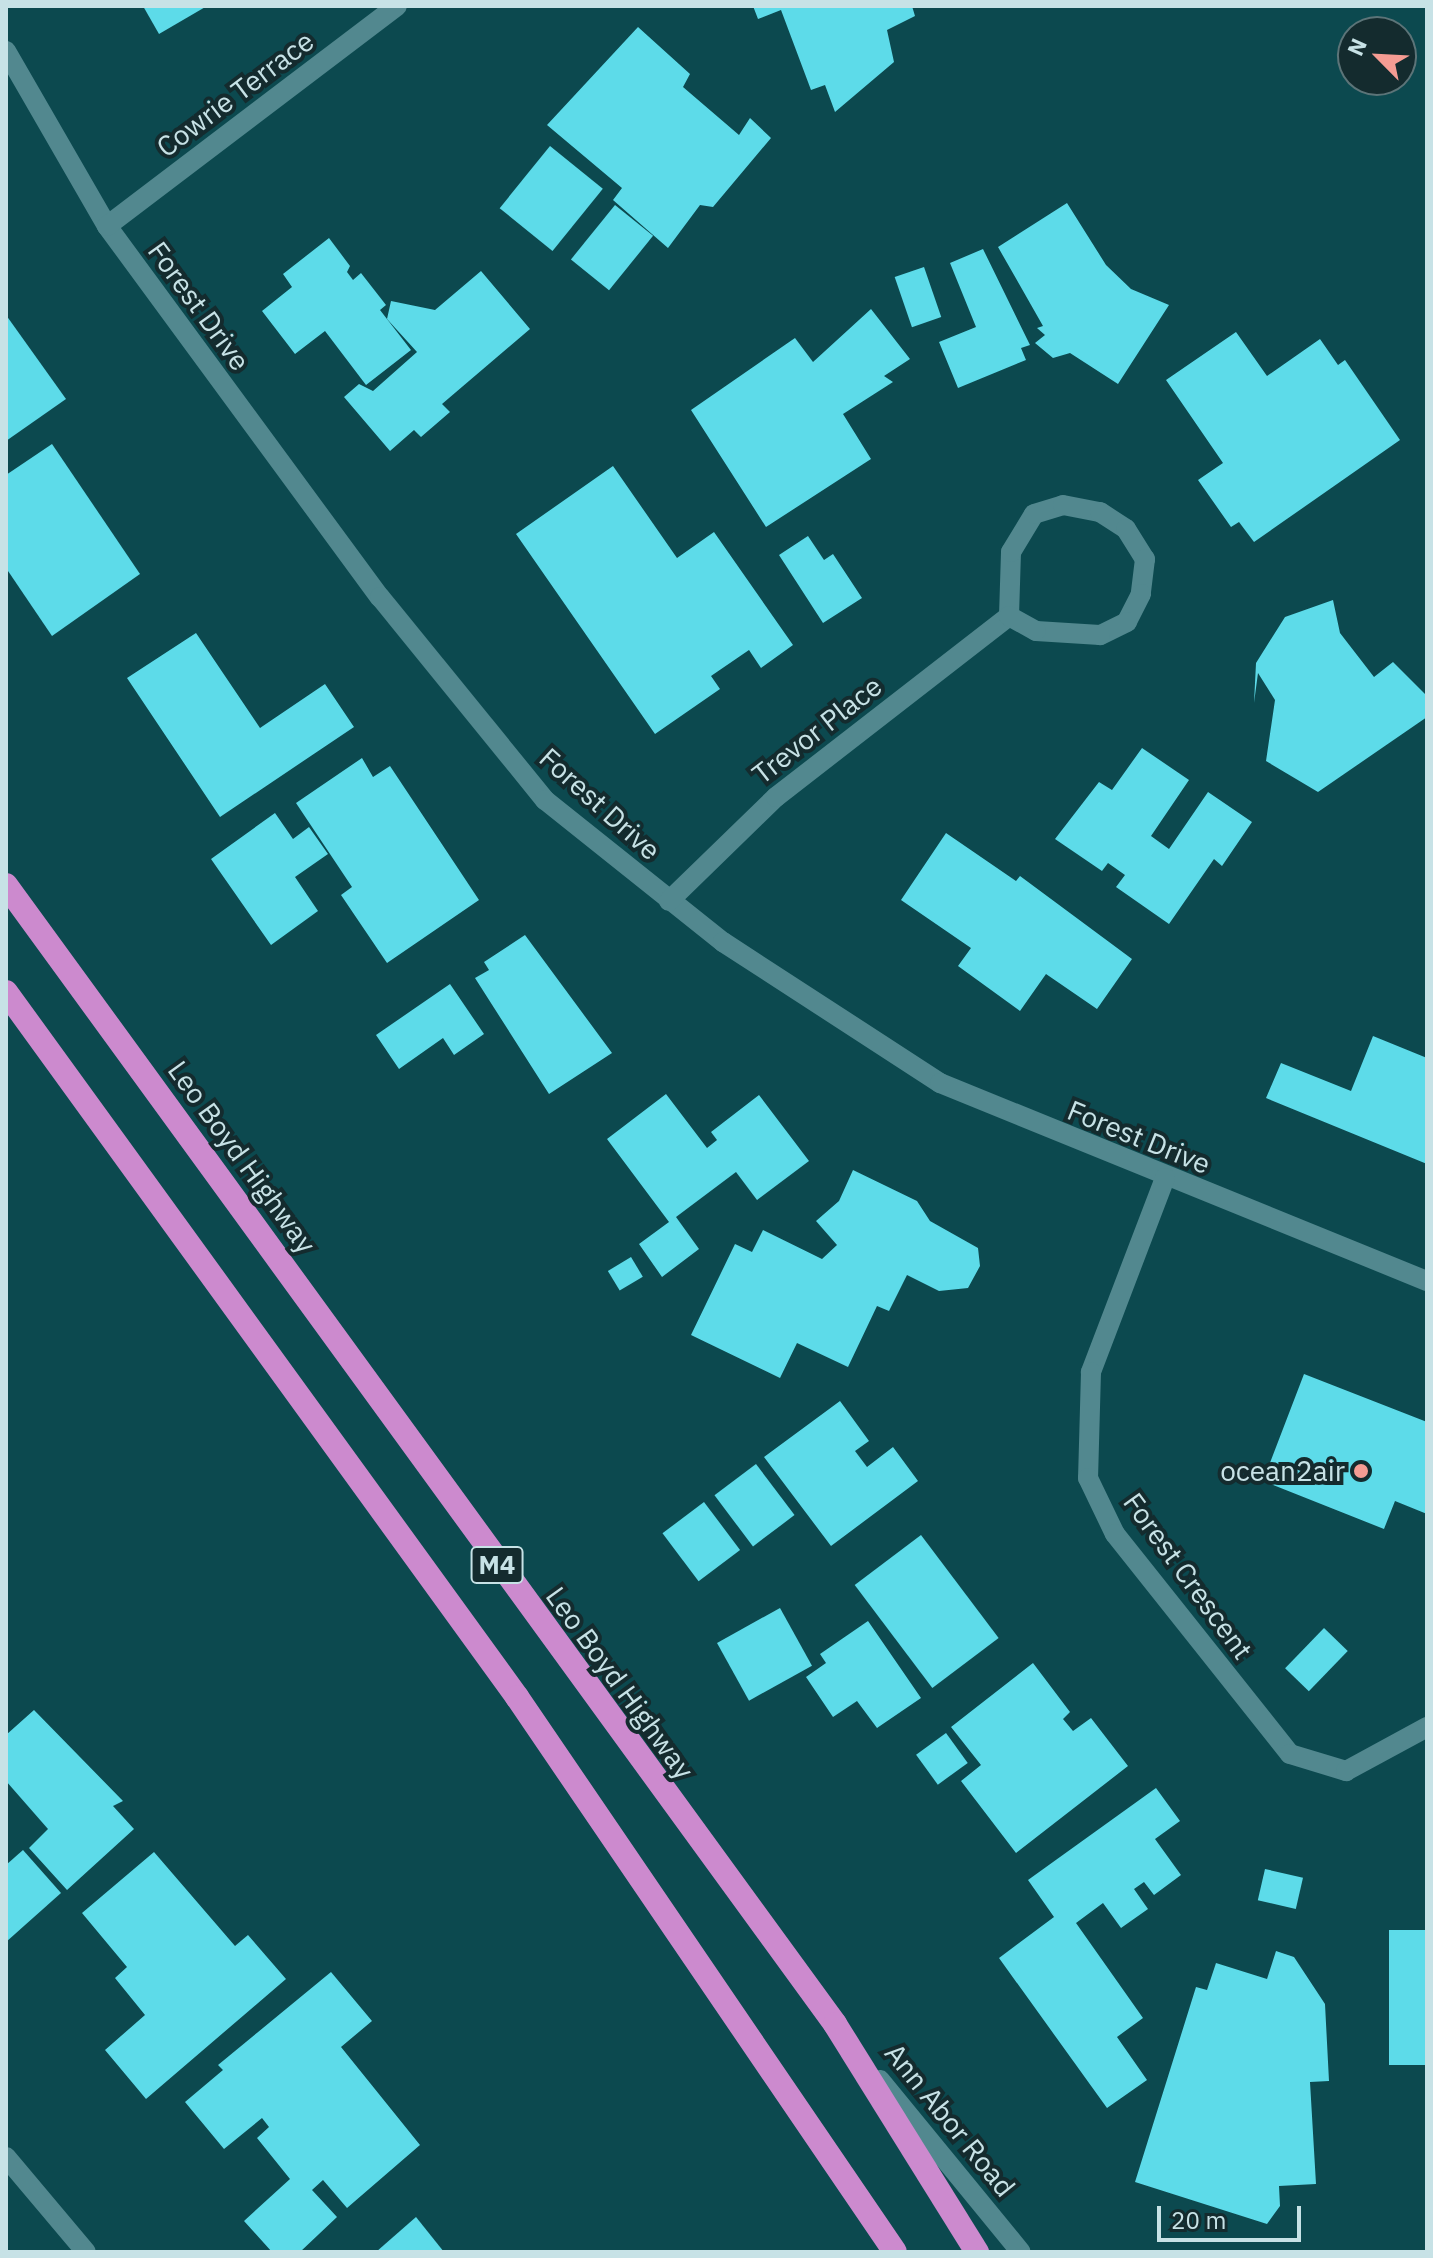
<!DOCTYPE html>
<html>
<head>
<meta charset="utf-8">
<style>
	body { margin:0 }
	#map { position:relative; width:1433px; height:2258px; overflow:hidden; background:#0c494f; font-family:"IBM Plex Sans",sans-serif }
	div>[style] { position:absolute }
	.building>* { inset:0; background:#5ddbe9; transform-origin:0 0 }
	.minor>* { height:20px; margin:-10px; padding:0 10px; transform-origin:10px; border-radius:10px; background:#52888f }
	.motorway>* { height:24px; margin:-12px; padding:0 12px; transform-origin:12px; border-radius:12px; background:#cc8ace }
	.dots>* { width:22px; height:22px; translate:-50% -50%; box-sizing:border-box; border:4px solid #142b2e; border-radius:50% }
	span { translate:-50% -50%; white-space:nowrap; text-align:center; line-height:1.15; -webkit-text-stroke:8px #142b2e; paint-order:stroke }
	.shield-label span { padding:2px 6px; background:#142b2e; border:2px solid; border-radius:6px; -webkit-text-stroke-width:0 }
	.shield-label { font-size:26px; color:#c7e2e6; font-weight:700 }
	.street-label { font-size:28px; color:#c7e2e6 }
	.poi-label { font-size:28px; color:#c7e2e6 }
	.right { translate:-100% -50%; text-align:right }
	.frame { position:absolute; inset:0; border:8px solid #c7e2e6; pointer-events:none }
	.north { position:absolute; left:1337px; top:16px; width:80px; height:80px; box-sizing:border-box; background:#142b2e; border:2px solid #5c7478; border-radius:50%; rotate:294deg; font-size:22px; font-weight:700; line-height:32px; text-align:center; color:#c7e2e6 }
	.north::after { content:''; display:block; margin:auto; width:28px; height:36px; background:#f59c93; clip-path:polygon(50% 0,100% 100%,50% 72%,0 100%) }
	.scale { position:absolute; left:1157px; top:2206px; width:144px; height:36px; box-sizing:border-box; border:4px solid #c7e2e6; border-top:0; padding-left:10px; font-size:24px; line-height:28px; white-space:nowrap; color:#c7e2e6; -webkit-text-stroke:6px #142b2e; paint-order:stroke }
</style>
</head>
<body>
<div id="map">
	<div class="building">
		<i style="clip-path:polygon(143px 6px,207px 6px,159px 34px)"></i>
		<i style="clip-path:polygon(753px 6px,912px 6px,915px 16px,887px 30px,894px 62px,835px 112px,825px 85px,811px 90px,781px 10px,758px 19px)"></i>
		<i style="clip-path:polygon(638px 27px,690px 74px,683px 87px,739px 135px,750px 118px,771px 138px,713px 207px,700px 205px,668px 248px,613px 200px,622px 188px,547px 125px)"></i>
		<i style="left:550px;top:146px;width:68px;height:80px;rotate:39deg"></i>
		<i style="clip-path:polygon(1067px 203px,1106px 265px,1131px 289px,1169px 305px,1118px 384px,1070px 353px,1053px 358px,1035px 343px,1045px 335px,1037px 328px,1043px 326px,998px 247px)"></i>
		<i style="left:615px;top:205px;width:49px;height:70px;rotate:39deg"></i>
		<i style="clip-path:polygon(329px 238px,350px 266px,347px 272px,353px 280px,361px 273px,386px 305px,380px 310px,411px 350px,366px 385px,325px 331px,295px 354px,262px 311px,292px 287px,283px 274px)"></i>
		<i style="clip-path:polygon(983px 249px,1030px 345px,1021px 348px,1026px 360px,958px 388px,939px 342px,976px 327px,950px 263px)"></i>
		<i style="left:924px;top:267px;width:53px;height:31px;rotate:71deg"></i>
		<i style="clip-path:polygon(481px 271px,530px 329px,442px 404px,450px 412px,421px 437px,414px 430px,390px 451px,344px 397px,359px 384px,373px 391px,417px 352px,387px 319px,391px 301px,435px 310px)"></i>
		<i style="clip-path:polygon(871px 309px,910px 359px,884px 376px,893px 382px,843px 414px,871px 459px,766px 527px,691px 410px,795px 338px,813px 362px)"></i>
		<i style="clip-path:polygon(6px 315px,66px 399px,6px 441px)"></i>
		<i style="clip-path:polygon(1236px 332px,1267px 376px,1320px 339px,1338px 365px,1345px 360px,1400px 440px,1254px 542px,1239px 522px,1231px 527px,1198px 480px,1223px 463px,1166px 380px)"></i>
		<i style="clip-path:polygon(52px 444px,140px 574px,52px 636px,6px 568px,6px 475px)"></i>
		<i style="clip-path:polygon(613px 466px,677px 558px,714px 532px,793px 645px,761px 668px,749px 650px,711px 676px,720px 689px,655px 734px,516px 534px)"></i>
		<i style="clip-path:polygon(808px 536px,824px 560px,833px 554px,862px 598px,823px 623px,779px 555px)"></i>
		<i style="clip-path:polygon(1333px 600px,1340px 633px,1374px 677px,1393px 662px,1427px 696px,1427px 717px,1318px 792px,1266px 761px,1275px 700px,1258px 673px,1254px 703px,1256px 663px,1285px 617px)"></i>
		<i style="clip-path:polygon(196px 633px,260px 728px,325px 684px,354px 727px,220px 817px,127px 678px)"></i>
		<i style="clip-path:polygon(1142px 748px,1189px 780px,1151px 836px,1169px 849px,1208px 792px,1252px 822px,1222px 866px,1214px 859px,1169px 924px,1116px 887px,1125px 875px,1108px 863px,1102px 871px,1055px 839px,1099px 782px,1112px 790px)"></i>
		<i style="clip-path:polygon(362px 758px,373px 777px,390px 766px,479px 900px,387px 963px,341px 895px,352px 887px,296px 803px)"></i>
		<i style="clip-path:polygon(275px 813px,293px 839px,309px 827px,328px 854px,295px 877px,318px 911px,271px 945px,211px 859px)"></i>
		<i style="clip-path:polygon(946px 833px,1016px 881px,1020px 876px,1132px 959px,1097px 1009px,1046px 974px,1020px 1011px,958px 966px,971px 948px,901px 900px)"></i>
		<i style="clip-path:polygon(525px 935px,612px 1053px,549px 1094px,475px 978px,489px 970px,484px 962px)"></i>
		<i style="clip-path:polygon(450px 984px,484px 1034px,454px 1055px,443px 1038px,399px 1069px,376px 1035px)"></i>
		<i style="clip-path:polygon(1373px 1036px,1427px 1058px,1427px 1164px,1266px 1098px,1281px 1063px,1351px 1091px)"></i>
		<i style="clip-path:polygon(666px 1094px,707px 1148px,717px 1140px,711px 1132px,759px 1095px,809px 1161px,757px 1200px,736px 1172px,676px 1217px,699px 1249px,662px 1277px,639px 1244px,669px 1222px,607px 1139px)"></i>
		<i style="clip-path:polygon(853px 1170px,917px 1201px,930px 1221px,978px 1248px,980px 1266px,968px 1288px,939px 1291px,907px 1275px,889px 1311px,877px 1306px,848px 1367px,797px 1343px,780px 1378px,691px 1335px,735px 1244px,752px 1252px,763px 1230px,822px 1259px,837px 1245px,816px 1221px,839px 1201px)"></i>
		<i style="left:631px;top:1257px;width:23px;height:27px;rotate:59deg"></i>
		<i style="clip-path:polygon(1304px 1374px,1427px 1422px,1427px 1514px,1395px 1501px,1384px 1529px,1263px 1481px)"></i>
		<i style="clip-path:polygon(840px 1401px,869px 1441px,855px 1451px,867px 1467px,893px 1447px,918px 1481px,831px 1546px,764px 1457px)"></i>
		<i style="left:756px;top:1464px;width:64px;height:52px;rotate:53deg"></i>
		<i style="left:704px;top:1502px;width:60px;height:52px;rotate:53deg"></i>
		<i style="left:921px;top:1535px;width:129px;height:83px;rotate:53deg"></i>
		<i style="left:780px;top:1608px;width:66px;height:72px;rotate:61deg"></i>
		<i style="clip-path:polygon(868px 1621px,921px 1698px,877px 1728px,857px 1701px,833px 1717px,806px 1677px,826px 1663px,820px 1654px)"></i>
		<i style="left:1324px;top:1628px;width:33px;height:56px;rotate:44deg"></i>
		<i style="clip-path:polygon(1033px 1663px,1070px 1712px,1063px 1719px,1073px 1731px,1091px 1718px,1128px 1766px,1016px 1853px,961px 1781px,981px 1765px,951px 1727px)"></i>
		<i style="clip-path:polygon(34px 1710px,123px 1801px,113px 1806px,134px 1829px,67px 1890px,29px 1848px,48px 1829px,6px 1781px,6px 1735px)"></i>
		<i style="left:946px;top:1733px;width:37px;height:37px;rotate:54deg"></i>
		<i style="clip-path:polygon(1156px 1788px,1180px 1821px,1155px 1839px,1181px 1875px,1154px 1895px,1144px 1882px,1134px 1889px,1148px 1909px,1121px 1928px,1103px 1903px,1076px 1923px,1143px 2018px,1117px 2037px,1147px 2080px,1107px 2108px,999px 1958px,1054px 1917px,1028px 1880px)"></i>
		<i style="clip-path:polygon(23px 1850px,61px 1893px,6px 1942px,6px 1865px)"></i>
		<i style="clip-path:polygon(154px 1852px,235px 1946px,248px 1935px,286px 1979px,146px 2099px,105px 2050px,145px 2015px,115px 1978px,127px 1967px,82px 1913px)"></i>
		<i style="left:1265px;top:1869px;width:39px;height:32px;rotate:13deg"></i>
		<i style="left:1427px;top:1930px;width:135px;height:38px;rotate:90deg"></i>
		<i style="clip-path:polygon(1276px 1951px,1294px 1957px,1325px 2004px,1329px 2081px,1310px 2082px,1316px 2184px,1279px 2186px,1280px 2206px,1267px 2224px,1135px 2182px,1196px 1987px,1207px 1990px,1216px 1963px,1267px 1979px)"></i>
		<i style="clip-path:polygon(331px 1972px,372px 2021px,341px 2047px,420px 2145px,347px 2208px,323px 2180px,312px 2190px,337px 2217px,300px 2252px,272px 2252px,244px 2221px,290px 2179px,257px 2138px,269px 2127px,262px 2118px,224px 2149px,185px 2102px,223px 2070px,218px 2065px)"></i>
		<i style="clip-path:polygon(416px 2217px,444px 2252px,376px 2252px)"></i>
	</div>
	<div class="minor">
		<i style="left:6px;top:51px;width:202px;rotate:60deg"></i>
		<i style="left:107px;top:226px;width:461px;rotate:53.7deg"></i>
		<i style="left:380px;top:597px;width:262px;rotate:50.9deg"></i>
		<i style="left:545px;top:800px;width:228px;rotate:38.6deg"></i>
		<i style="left:723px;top:942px;width:259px;rotate:33deg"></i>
		<i style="left:940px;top:1083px;width:526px;rotate:22.13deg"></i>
		<i style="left:107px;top:226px;width:364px;rotate:-37.2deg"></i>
		<i style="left:669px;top:901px;width:149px;rotate:-44.2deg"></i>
		<i style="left:776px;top:797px;width:295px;rotate:-37.8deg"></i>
		<i style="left:1009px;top:616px;width:64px;rotate:-88.2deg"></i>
		<i style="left:1011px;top:552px;width:44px;rotate:-58.8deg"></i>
		<i style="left:1034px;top:514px;width:30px;rotate:-17deg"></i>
		<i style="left:1063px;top:505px;width:38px;rotate:11deg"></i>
		<i style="left:1100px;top:512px;width:31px;rotate:33deg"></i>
		<i style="left:1126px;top:529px;width:36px;rotate:58deg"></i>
		<i style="left:1145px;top:559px;width:35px;rotate:97deg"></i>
		<i style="left:1141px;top:594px;width:31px;rotate:117deg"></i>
		<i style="left:1127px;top:622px;width:30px;rotate:154deg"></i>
		<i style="left:1100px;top:635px;width:64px;rotate:-176.4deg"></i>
		<i style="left:1036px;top:631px;width:31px;rotate:-151deg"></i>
		<i style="left:1165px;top:1178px;width:208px;rotate:110.9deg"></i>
		<i style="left:1091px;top:1372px;width:106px;rotate:91.6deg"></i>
		<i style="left:1088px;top:1478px;width:62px;rotate:64.3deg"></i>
		<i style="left:1115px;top:1534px;width:281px;rotate:51.5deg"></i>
		<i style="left:1290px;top:1754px;width:59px;rotate:16.9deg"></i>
		<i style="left:1346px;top:1771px;width:92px;rotate:-28.5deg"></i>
		<i style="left:880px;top:2080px;width:222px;rotate:50.7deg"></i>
		<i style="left:6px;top:2157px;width:124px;rotate:49.9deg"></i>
	</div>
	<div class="motorway">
		<i style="left:6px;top:885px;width:1409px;rotate:53.95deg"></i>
		<i style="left:835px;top:2024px;width:269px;rotate:58.1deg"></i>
		<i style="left:6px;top:992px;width:871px;rotate:54.06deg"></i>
		<i style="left:517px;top:1697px;width:671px;rotate:55.74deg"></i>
	</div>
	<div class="dots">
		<i style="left:1361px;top:1471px;background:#f59c93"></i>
	</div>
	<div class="shield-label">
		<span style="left:497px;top:1565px">M4</span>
	</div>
	<div class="street-label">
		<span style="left:235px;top:94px;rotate:-37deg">Cowrie Terrace</span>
		<span style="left:199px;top:306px;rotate:54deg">Forest Drive</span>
		<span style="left:817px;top:730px;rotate:-38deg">Trevor Place</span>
		<span style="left:600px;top:804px;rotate:42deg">Forest Drive</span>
		<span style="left:1139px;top:1137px;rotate:22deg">Forest Drive</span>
		<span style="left:242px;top:1157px;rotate:54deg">Leo Boyd Highway</span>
		<span style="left:1188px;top:1576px;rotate:54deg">Forest Crescent</span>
		<span style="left:620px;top:1683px;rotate:54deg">Leo Boyd Highway</span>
		<span style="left:950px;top:2120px;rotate:51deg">Ann Abor Road</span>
	</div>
	<div class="poi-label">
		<span class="right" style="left:1345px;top:1471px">ocean2air</span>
	</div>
	<div class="frame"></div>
	<div class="north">N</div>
	<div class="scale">20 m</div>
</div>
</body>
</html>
